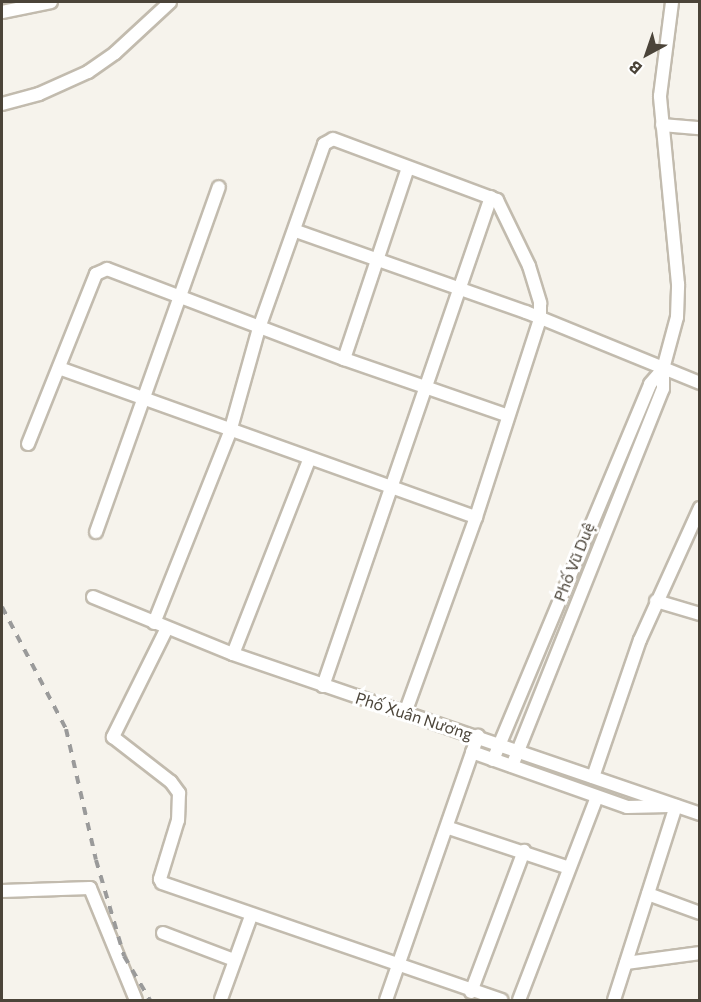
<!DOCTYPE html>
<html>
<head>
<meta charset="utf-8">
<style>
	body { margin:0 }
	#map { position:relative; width:701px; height:1002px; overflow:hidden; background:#f6f3ec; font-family:Commissioner,sans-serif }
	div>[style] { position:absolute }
	.roads { filter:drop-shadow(2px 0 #c2bbae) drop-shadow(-2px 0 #c2bbae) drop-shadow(0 2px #c2bbae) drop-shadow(0 -2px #c2bbae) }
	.minor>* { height:12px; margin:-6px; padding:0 6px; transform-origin:6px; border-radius:6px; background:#fff }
	.rail>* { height:4px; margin-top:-2px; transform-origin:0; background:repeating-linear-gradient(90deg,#9a9a9a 0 8px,transparent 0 16px) }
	span { translate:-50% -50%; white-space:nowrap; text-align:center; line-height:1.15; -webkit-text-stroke:6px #fff; paint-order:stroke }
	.street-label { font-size:16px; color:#4b4439 }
	.frame { position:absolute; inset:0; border:3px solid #4b4439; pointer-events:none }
	.north { position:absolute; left:617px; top:24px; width:60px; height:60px; -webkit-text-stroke:4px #fff; paint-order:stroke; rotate:220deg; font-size:16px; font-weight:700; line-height:24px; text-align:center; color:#4b4439 }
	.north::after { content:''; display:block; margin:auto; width:21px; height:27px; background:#4b4439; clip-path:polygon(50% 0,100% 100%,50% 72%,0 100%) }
</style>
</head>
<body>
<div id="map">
	<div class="roads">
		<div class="minor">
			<i style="left:2px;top:12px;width:50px;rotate:-11.5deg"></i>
			<i style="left:2px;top:104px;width:38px;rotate:-15deg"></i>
			<i style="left:39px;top:94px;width:54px;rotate:-24.2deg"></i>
			<i style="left:88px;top:72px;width:33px;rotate:-35deg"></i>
			<i style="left:115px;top:53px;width:75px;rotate:-42.8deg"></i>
			<i style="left:662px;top:125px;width:38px;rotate:5deg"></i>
			<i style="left:296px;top:231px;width:244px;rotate:19.4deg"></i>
			<i style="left:526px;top:312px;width:188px;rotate:22.2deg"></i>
			<i style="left:344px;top:359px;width:201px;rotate:-71.5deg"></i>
			<i style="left:59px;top:368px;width:443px;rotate:19.7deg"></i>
			<i style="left:28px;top:444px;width:183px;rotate:-68.2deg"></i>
			<i style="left:96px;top:274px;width:12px;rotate:-24deg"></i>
			<i style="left:107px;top:269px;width:254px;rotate:20.8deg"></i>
			<i style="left:344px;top:359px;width:171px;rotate:19.1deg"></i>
			<i style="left:96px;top:532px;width:366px;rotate:-70.4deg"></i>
			<i style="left:93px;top:597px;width:151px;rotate:22.2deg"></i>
			<i style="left:233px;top:654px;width:494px;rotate:18.9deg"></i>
			<i style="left:656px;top:601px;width:46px;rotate:16.5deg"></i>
			<i style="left:154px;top:623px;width:206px;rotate:-68.3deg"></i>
			<i style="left:230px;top:432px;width:108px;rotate:-74.4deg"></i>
			<i style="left:259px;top:328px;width:195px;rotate:-70.5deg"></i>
			<i style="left:324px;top:144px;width:10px;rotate:-29deg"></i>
			<i style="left:333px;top:139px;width:175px;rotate:20.4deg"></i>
			<i style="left:497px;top:200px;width:73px;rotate:64.1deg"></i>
			<i style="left:529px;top:266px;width:39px;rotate:73deg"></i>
			<i style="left:540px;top:303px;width:16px;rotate:90deg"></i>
			<i style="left:540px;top:319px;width:208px;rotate:107.9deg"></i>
			<i style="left:476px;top:517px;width:208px;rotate:109.9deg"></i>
			<i style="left:167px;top:628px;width:122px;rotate:116.4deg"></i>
			<i style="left:113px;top:737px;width:73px;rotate:37.8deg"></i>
			<i style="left:171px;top:782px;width:14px;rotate:54deg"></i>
			<i style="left:179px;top:793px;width:27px;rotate:92deg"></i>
			<i style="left:178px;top:820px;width:62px;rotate:107deg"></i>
			<i style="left:160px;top:879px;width:4px;rotate:63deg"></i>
			<i style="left:162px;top:883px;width:359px;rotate:19deg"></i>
			<i style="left:233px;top:654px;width:208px;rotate:-68.6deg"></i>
			<i style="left:323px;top:686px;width:517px;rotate:-71.04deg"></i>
			<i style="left:472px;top:752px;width:164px;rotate:19.5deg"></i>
			<i style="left:627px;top:807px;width:42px;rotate:-1.4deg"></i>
			<i style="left:493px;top:760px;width:407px;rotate:-67.3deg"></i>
			<i style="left:650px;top:384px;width:20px;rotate:-49deg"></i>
			<i style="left:512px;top:766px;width:406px;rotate:-68.2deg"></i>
			<i style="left:663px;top:389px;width:20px;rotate:-90deg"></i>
			<i style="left:663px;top:369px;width:54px;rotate:-74.9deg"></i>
			<i style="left:677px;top:317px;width:33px;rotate:-88deg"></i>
			<i style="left:678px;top:284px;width:189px;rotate:-95.5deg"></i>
			<i style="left:660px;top:96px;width:95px;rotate:-82.7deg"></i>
			<i style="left:593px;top:777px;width:145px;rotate:-71.1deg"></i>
			<i style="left:640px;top:640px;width:145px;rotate:-65.6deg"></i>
			<i style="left:449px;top:828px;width:126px;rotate:18.4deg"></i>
			<i style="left:2px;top:891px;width:88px;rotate:-2deg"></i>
			<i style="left:90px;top:888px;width:121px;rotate:67.7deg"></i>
			<i style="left:648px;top:894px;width:55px;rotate:20.1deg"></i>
			<i style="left:163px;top:933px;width:76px;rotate:20.8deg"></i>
			<i style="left:626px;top:963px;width:75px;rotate:-7.7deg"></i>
			<i style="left:471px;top:992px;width:151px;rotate:-69.4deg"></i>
			<i style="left:221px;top:999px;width:88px;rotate:-70.1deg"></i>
			<i style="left:386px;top:1000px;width:280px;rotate:-70.8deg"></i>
			<i style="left:519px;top:1000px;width:217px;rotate:-69deg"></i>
			<i style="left:614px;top:1000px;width:204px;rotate:-72.3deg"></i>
		</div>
	</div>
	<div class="rail">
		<i style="left:2px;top:607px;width:138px;rotate:62.3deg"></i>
		<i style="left:66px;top:729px;width:134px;rotate:77.1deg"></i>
		<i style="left:96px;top:860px;width:100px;rotate:73.7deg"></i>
		<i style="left:124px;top:956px;width:51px;rotate:59.4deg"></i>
	</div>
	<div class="street-label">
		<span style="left:574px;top:562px;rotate:-68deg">Phố Vũ Duệ</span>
		<span style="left:414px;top:716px;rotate:18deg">Phố Xuân Nương</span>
	</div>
	<div class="frame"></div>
	<div class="north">B</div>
</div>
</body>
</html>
